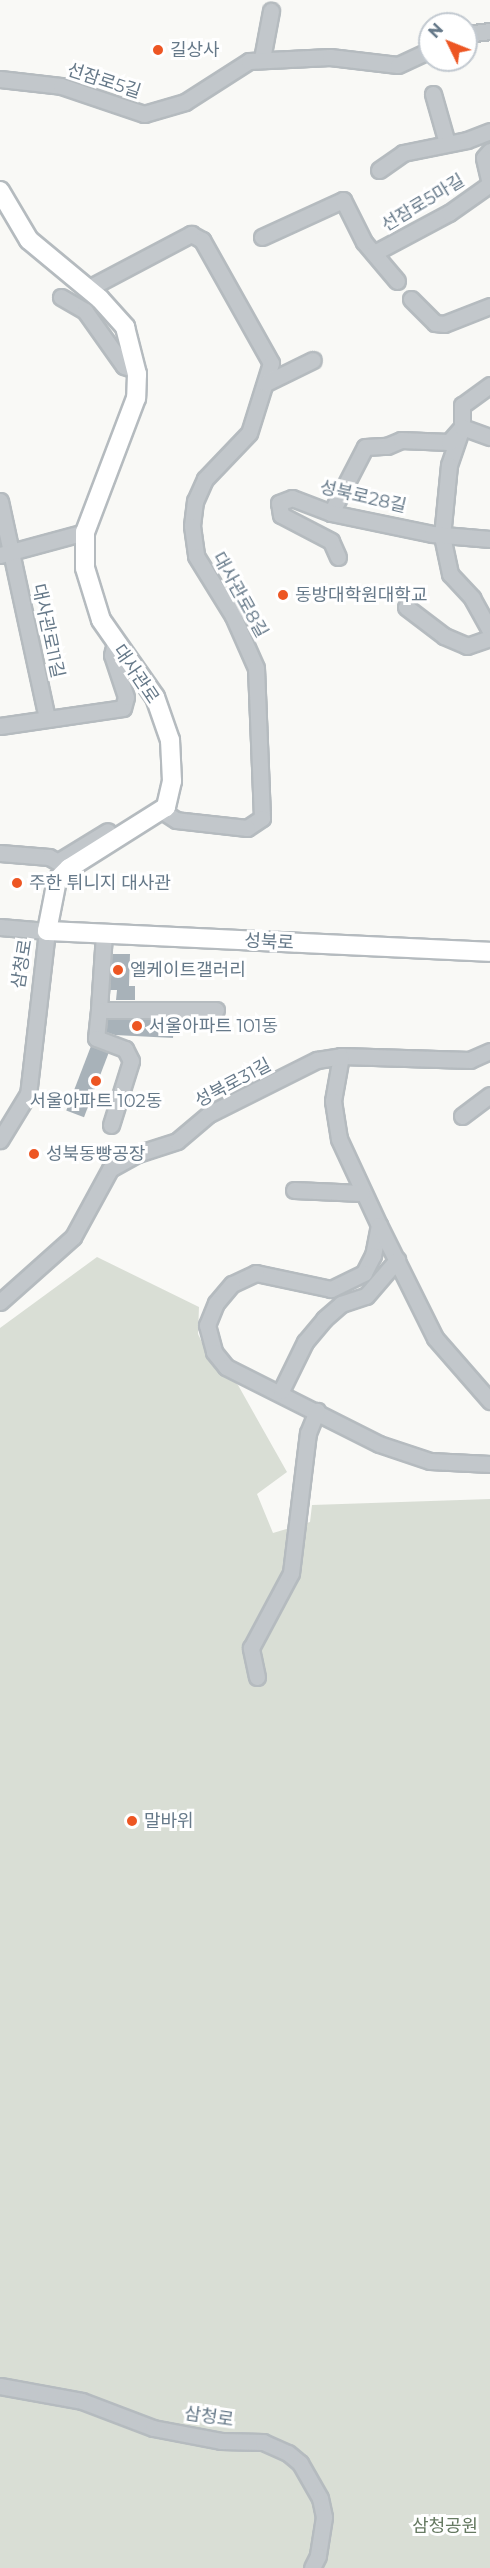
<!DOCTYPE html>
<html>
<head>
<meta charset="utf-8">
<style>
	body { margin:0 }
	#map { position:relative; width:490px; height:2568px; overflow:hidden; background:#f9f9f6; font-family:Montserrat,"Noto Sans KR",sans-serif }
	div>[style] { position:absolute }
	.green>* { inset:0; background:#d9ded5 }
	.building>* { inset:0; background:#a8b2b9; transform-origin:0 0 }
	.roads { filter:drop-shadow(2px 0 #b5bbbf) drop-shadow(-2px 0 #b5bbbf) drop-shadow(0 2px #b5bbbf) drop-shadow(0 -2px #b5bbbf) }
	.minor>* { height:15px; margin:-7.5px; padding:0 7.5px; transform-origin:7.5px; border-radius:7.5px; background:#c2c7cb }
	.major>* { height:18px; margin:-9px; padding:0 9px; transform-origin:9px; border-radius:9px; background:#fff }
	.dots>* { width:16px; height:16px; translate:-50% -50%; box-sizing:border-box; border:3px solid #fff; border-radius:50% }
	span { translate:-50% -50%; white-space:nowrap; text-align:center; line-height:1.15; -webkit-text-stroke:6px #fff; paint-order:stroke }
	.poi-label { font-size:18px; color:#667989 }
	.left { translate:0 -50%; text-align:left }
	.street-label { font-size:18px; color:#667989 }
	.park-label { font-size:18px; color:#667a62 }
	.north { position:absolute; left:418px; top:12px; width:60px; height:60px; box-sizing:border-box; background:#fff; border:2px solid #c2c9d0; border-radius:50%; rotate:313deg; font-size:16px; font-weight:700; line-height:24px; text-align:center; color:#667989 }
	.north::after { content:''; display:block; margin:auto; width:21px; height:27px; background:#ed5623; clip-path:polygon(50% 0,100% 100%,50% 72%,0 100%) }
</style>
</head>
<body>
<div id="map">
	<div class="green">
		<i style="clip-path:polygon(97px 1257px,199px 1307px,198px 1334px,211px 1361px,238px 1385px,287px 1472px,257px 1494px,273px 1533px,310px 1522px,312px 1505px,490px 1499px,490px 2568px,0 2568px,0 1328px)"></i>
	</div>
	<div class="building">
		<i style="clip-path:polygon(112px 954px,130px 954px,129px 986px,135px 986px,135px 1000px,116px 1000px,117px 990px,110px 990px)"></i>
		<i style="clip-path:polygon(108px 1020px,174px 1020px,173px 1038px,115px 1035px,106px 1032px)"></i>
		<i style="left:91px;top:1046px;width:19px;height:69px;rotate:21deg"></i>
	</div>
	<div class="roads">
		<div class="minor">
			<i style="left:466px;top:34px;width:24px;rotate:-7deg"></i>
			<i style="left:262px;top:59px;width:49px;rotate:-79.4deg"></i>
			<i style="left:0;top:79px;width:61px;rotate:6.5deg"></i>
			<i style="left:61px;top:86px;width:88px;rotate:18.6deg"></i>
			<i style="left:144px;top:114px;width:43px;rotate:-16.3deg"></i>
			<i style="left:185px;top:102px;width:76px;rotate:-32.6deg"></i>
			<i style="left:249px;top:61px;width:81px;rotate:-2.8deg"></i>
			<i style="left:330px;top:57px;width:68px;rotate:6.7deg"></i>
			<i style="left:398px;top:65px;width:35px;rotate:-25deg"></i>
			<i style="left:433px;top:94px;width:51px;rotate:74.1deg"></i>
			<i style="left:490px;top:151px;width:9px;rotate:131deg"></i>
			<i style="left:484px;top:158px;width:27px;rotate:77deg"></i>
			<i style="left:379px;top:170px;width:29px;rotate:-35deg"></i>
			<i style="left:403px;top:153px;width:65px;rotate:-11.5deg"></i>
			<i style="left:467px;top:140px;width:25px;rotate:-21deg"></i>
			<i style="left:262px;top:237px;width:89px;rotate:-24.6deg"></i>
			<i style="left:343px;top:200px;width:47px;rotate:63.4deg"></i>
			<i style="left:364px;top:242px;width:51px;rotate:49.8deg"></i>
			<i style="left:374px;top:253px;width:85px;rotate:-28.1deg"></i>
			<i style="left:449px;top:213px;width:50px;rotate:-35.3deg"></i>
			<i style="left:87px;top:289px;width:118px;rotate:-27.9deg"></i>
			<i style="left:191px;top:234px;width:13px;rotate:29deg"></i>
			<i style="left:202px;top:240px;width:141px;rotate:60.7deg"></i>
			<i style="left:271px;top:363px;width:73px;rotate:107.4deg"></i>
			<i style="left:249px;top:433px;width:64px;rotate:133.7deg"></i>
			<i style="left:205px;top:479px;width:24px;rotate:114deg"></i>
			<i style="left:195px;top:501px;width:25px;rotate:97deg"></i>
			<i style="left:192px;top:526px;width:30px;rotate:82deg"></i>
			<i style="left:196px;top:556px;width:70px;rotate:58.3deg"></i>
			<i style="left:233px;top:616px;width:57px;rotate:66.1deg"></i>
			<i style="left:256px;top:668px;width:150px;rotate:87.7deg"></i>
			<i style="left:262px;top:818px;width:18px;rotate:146deg"></i>
			<i style="left:247px;top:828px;width:71px;rotate:-173.6deg"></i>
			<i style="left:176px;top:820px;width:17px;rotate:-147deg"></i>
			<i style="left:61px;top:297px;width:28px;rotate:30deg"></i>
			<i style="left:85px;top:311px;width:67px;rotate:54.7deg"></i>
			<i style="left:124px;top:366px;width:13px;rotate:18deg"></i>
			<i style="left:411px;top:299px;width:34px;rotate:45deg"></i>
			<i style="left:435px;top:323px;width:9px;rotate:6deg"></i>
			<i style="left:444px;top:324px;width:49px;rotate:-21.4deg"></i>
			<i style="left:266px;top:383px;width:52px;rotate:-26.1deg"></i>
			<i style="left:490px;top:385px;width:34px;rotate:144deg"></i>
			<i style="left:462px;top:405px;width:22px;rotate:90deg"></i>
			<i style="left:462px;top:427px;width:40px;rotate:108.9deg"></i>
			<i style="left:449px;top:465px;width:71px;rotate:95.6deg"></i>
			<i style="left:442px;top:536px;width:39px;rotate:78deg"></i>
			<i style="left:450px;top:574px;width:33px;rotate:47deg"></i>
			<i style="left:472px;top:598px;width:37px;rotate:61deg"></i>
			<i style="left:0;top:501px;width:223px;rotate:77.8deg"></i>
			<i style="left:331px;top:513px;width:74px;rotate:-62.7deg"></i>
			<i style="left:365px;top:447px;width:22px;rotate:-3deg"></i>
			<i style="left:387px;top:446px;width:15px;rotate:-23deg"></i>
			<i style="left:401px;top:440px;width:48px;rotate:2.4deg"></i>
			<i style="left:449px;top:442px;width:20px;rotate:-49deg"></i>
			<i style="left:462px;top:427px;width:30px;rotate:20deg"></i>
			<i style="left:0;top:555px;width:88px;rotate:-15.1deg"></i>
			<i style="left:338px;top:557px;width:17px;rotate:-114deg"></i>
			<i style="left:331px;top:541px;width:56px;rotate:-152.5deg"></i>
			<i style="left:281px;top:515px;width:12px;rotate:-99deg"></i>
			<i style="left:279px;top:503px;width:14px;rotate:-21deg"></i>
			<i style="left:292px;top:498px;width:42px;rotate:21deg"></i>
			<i style="left:331px;top:513px;width:103px;rotate:11.7deg"></i>
			<i style="left:432px;top:534px;width:58px;rotate:4.9deg"></i>
			<i style="left:406px;top:607px;width:48px;rotate:37.3deg"></i>
			<i style="left:444px;top:636px;width:25px;rotate:23deg"></i>
			<i style="left:467px;top:646px;width:24px;rotate:-19deg"></i>
			<i style="left:0;top:726px;width:124px;rotate:-8.3deg"></i>
			<i style="left:123px;top:708px;width:11px;rotate:-75deg"></i>
			<i style="left:126px;top:697px;width:44px;rotate:-108.4deg"></i>
			<i style="left:112px;top:655px;width:12px;rotate:-76deg"></i>
			<i style="left:0;top:853px;width:49px;rotate:4.7deg"></i>
			<i style="left:49px;top:857px;width:23px;rotate:29deg"></i>
			<i style="left:59px;top:861px;width:57px;rotate:-31.5deg"></i>
			<i style="left:0;top:927px;width:47px;rotate:4.9deg"></i>
			<i style="left:47px;top:931px;width:164px;rotate:96.6deg"></i>
			<i style="left:28px;top:1094px;width:54px;rotate:121.3deg"></i>
			<i style="left:104px;top:934px;width:76px;rotate:93.8deg"></i>
			<i style="left:99px;top:1010px;width:117px"></i>
			<i style="left:99px;top:1010px;width:28px;rotate:96deg"></i>
			<i style="left:96px;top:1038px;width:31px;rotate:21deg"></i>
			<i style="left:125px;top:1049px;width:13px;rotate:63deg"></i>
			<i style="left:131px;top:1061px;width:67px;rotate:107.4deg"></i>
			<i style="left:490px;top:1051px;width:22px;rotate:156deg"></i>
			<i style="left:470px;top:1060px;width:129px;rotate:-178.2deg"></i>
			<i style="left:341px;top:1056px;width:46px;rotate:100.1deg"></i>
			<i style="left:333px;top:1101px;width:38px;rotate:81deg"></i>
			<i style="left:339px;top:1139px;width:95px;rotate:65.1deg"></i>
			<i style="left:379px;top:1225px;width:31px;rotate:101deg"></i>
			<i style="left:373px;top:1255px;width:20px;rotate:117deg"></i>
			<i style="left:364px;top:1273px;width:37px;rotate:154deg"></i>
			<i style="left:331px;top:1289px;width:77px;rotate:-168deg"></i>
			<i style="left:256px;top:1273px;width:26px;rotate:155deg"></i>
			<i style="left:232px;top:1284px;width:25px;rotate:130deg"></i>
			<i style="left:216px;top:1303px;width:24px;rotate:112deg"></i>
			<i style="left:207px;top:1325px;width:28px;rotate:75deg"></i>
			<i style="left:214px;top:1352px;width:19px;rotate:51deg"></i>
			<i style="left:226px;top:1367px;width:171px;rotate:26.7deg"></i>
			<i style="left:379px;top:1444px;width:54px;rotate:18.4deg"></i>
			<i style="left:430px;top:1461px;width:60px;rotate:2.9deg"></i>
			<i style="left:462px;top:1116px;width:35px;rotate:-37deg"></i>
			<i style="left:294px;top:1190px;width:68px;rotate:2.5deg"></i>
			<i style="left:379px;top:1225px;width:126px;rotate:63.6deg"></i>
			<i style="left:435px;top:1338px;width:84px;rotate:48.9deg"></i>
			<i style="left:0;top:1302px;width:98px;rotate:-41.7deg"></i>
			<i style="left:73px;top:1237px;width:77px;rotate:-61.4deg"></i>
			<i style="left:110px;top:1169px;width:31px;rotate:-29deg"></i>
			<i style="left:137px;top:1154px;width:42px;rotate:-18deg"></i>
			<i style="left:177px;top:1141px;width:42px;rotate:-40.2deg"></i>
			<i style="left:209px;top:1114px;width:121px;rotate:-26.6deg"></i>
			<i style="left:317px;top:1060px;width:24px;rotate:-9deg"></i>
			<i style="left:281px;top:1391px;width:55px;rotate:-63.9deg"></i>
			<i style="left:305px;top:1342px;width:30px;rotate:-50deg"></i>
			<i style="left:324px;top:1319px;width:23px;rotate:-41deg"></i>
			<i style="left:341px;top:1304px;width:26px;rotate:-18deg"></i>
			<i style="left:366px;top:1296px;width:48px;rotate:-49.3deg"></i>
			<i style="left:257px;top:1677px;width:30px;rotate:-102deg"></i>
			<i style="left:251px;top:1648px;width:85px;rotate:-61.9deg"></i>
			<i style="left:291px;top:1573px;width:141px;rotate:-83.1deg"></i>
			<i style="left:308px;top:1433px;width:24px;rotate:-68deg"></i>
			<i style="left:0;top:2386px;width:83px;rotate:10.4deg"></i>
			<i style="left:82px;top:2401px;width:76px;rotate:20.8deg"></i>
			<i style="left:153px;top:2428px;width:69px;rotate:10.8deg"></i>
			<i style="left:221px;top:2441px;width:42px;rotate:1.4deg"></i>
			<i style="left:263px;top:2442px;width:27px;rotate:24deg"></i>
			<i style="left:288px;top:2453px;width:16px;rotate:40deg"></i>
			<i style="left:300px;top:2463px;width:40px;rotate:60.3deg"></i>
			<i style="left:320px;top:2498px;width:19px;rotate:78deg"></i>
			<i style="left:324px;top:2517px;width:39px;rotate:99deg"></i>
			<i style="left:318px;top:2556px;width:13px;rotate:117deg"></i>
		</div>
		<div class="major">
			<i style="left:0;top:191px;width:57px;rotate:59.4deg"></i>
			<i style="left:29px;top:240px;width:92px;rotate:39.7deg"></i>
			<i style="left:100px;top:299px;width:38px;rotate:48deg"></i>
			<i style="left:125px;top:327px;width:49px;rotate:75.7deg"></i>
			<i style="left:137px;top:374px;width:24px;rotate:92deg"></i>
			<i style="left:136px;top:398px;width:143px;rotate:110.8deg"></i>
			<i style="left:85px;top:532px;width:36px;rotate:90deg"></i>
			<i style="left:85px;top:568px;width:54px;rotate:72.9deg"></i>
			<i style="left:101px;top:620px;width:94px;rotate:55deg"></i>
			<i style="left:155px;top:697px;width:46px;rotate:70.8deg"></i>
			<i style="left:170px;top:740px;width:41px;rotate:87.2deg"></i>
			<i style="left:172px;top:781px;width:27px;rotate:103deg"></i>
			<i style="left:166px;top:807px;width:115px;rotate:147.8deg"></i>
			<i style="left:69px;top:868px;width:17px;rotate:135deg"></i>
			<i style="left:57px;top:880px;width:52px;rotate:101.1deg"></i>
			<i style="left:47px;top:931px;width:443px;rotate:2.7deg"></i>
		</div>
	</div>
	<div class="dots">
		<i style="left:158px;top:50px;background:#ed5623"></i>
		<i style="left:283px;top:595px;background:#ed5623"></i>
		<i style="left:17px;top:883px;background:#ed5623"></i>
		<i style="left:118px;top:970px;background:#ed5623"></i>
		<i style="left:137px;top:1026px;background:#ed5623"></i>
		<i style="left:96px;top:1081px;background:#ed5623"></i>
		<i style="left:34px;top:1154px;background:#ed5623"></i>
		<i style="left:132px;top:1821px;background:#ed5623"></i>
	</div>
	<div class="poi-label">
		<span class="left" style="left:170px;top:50px">길상사</span>
		<span class="left" style="left:295px;top:595px">동방대학원대학교</span>
		<span class="left" style="left:29px;top:883px">주한 튀니지 대사관</span>
		<span class="left" style="left:130px;top:970px">엘케이트갤러리</span>
		<span class="left" style="left:149px;top:1026px">서울아파트 101동</span>
		<span style="left:96px;top:1101px">서울아파트 102동</span>
		<span class="left" style="left:46px;top:1154px">성북동빵공장</span>
		<span class="left" style="left:144px;top:1821px">말바위</span>
	</div>
	<div class="street-label">
		<span style="left:104px;top:81px;rotate:18deg">선잠로5길</span>
		<span style="left:423px;top:203px;rotate:-31deg">선잠로5마길</span>
		<span style="left:363px;top:497px;rotate:13deg">성북로28길</span>
		<span style="left:240px;top:595px;rotate:61deg">대사관로8길</span>
		<span style="left:48px;top:631px;rotate:78deg">대사관로11길</span>
		<span style="left:136px;top:674px;rotate:56deg">대사관로</span>
		<span style="left:269px;top:942px;rotate:3deg">성북로</span>
		<span style="left:22px;top:964px;rotate:-81deg">삼청로</span>
		<span style="left:233px;top:1083px;rotate:-28deg">성북로31길</span>
		<span style="left:209px;top:2417px;rotate:8deg">삼청로</span>
	</div>
	<div class="park-label">
		<span style="left:445px;top:2526px">삼청공원</span>
	</div>
	<div class="north">N</div>
</div>
</body>
</html>
